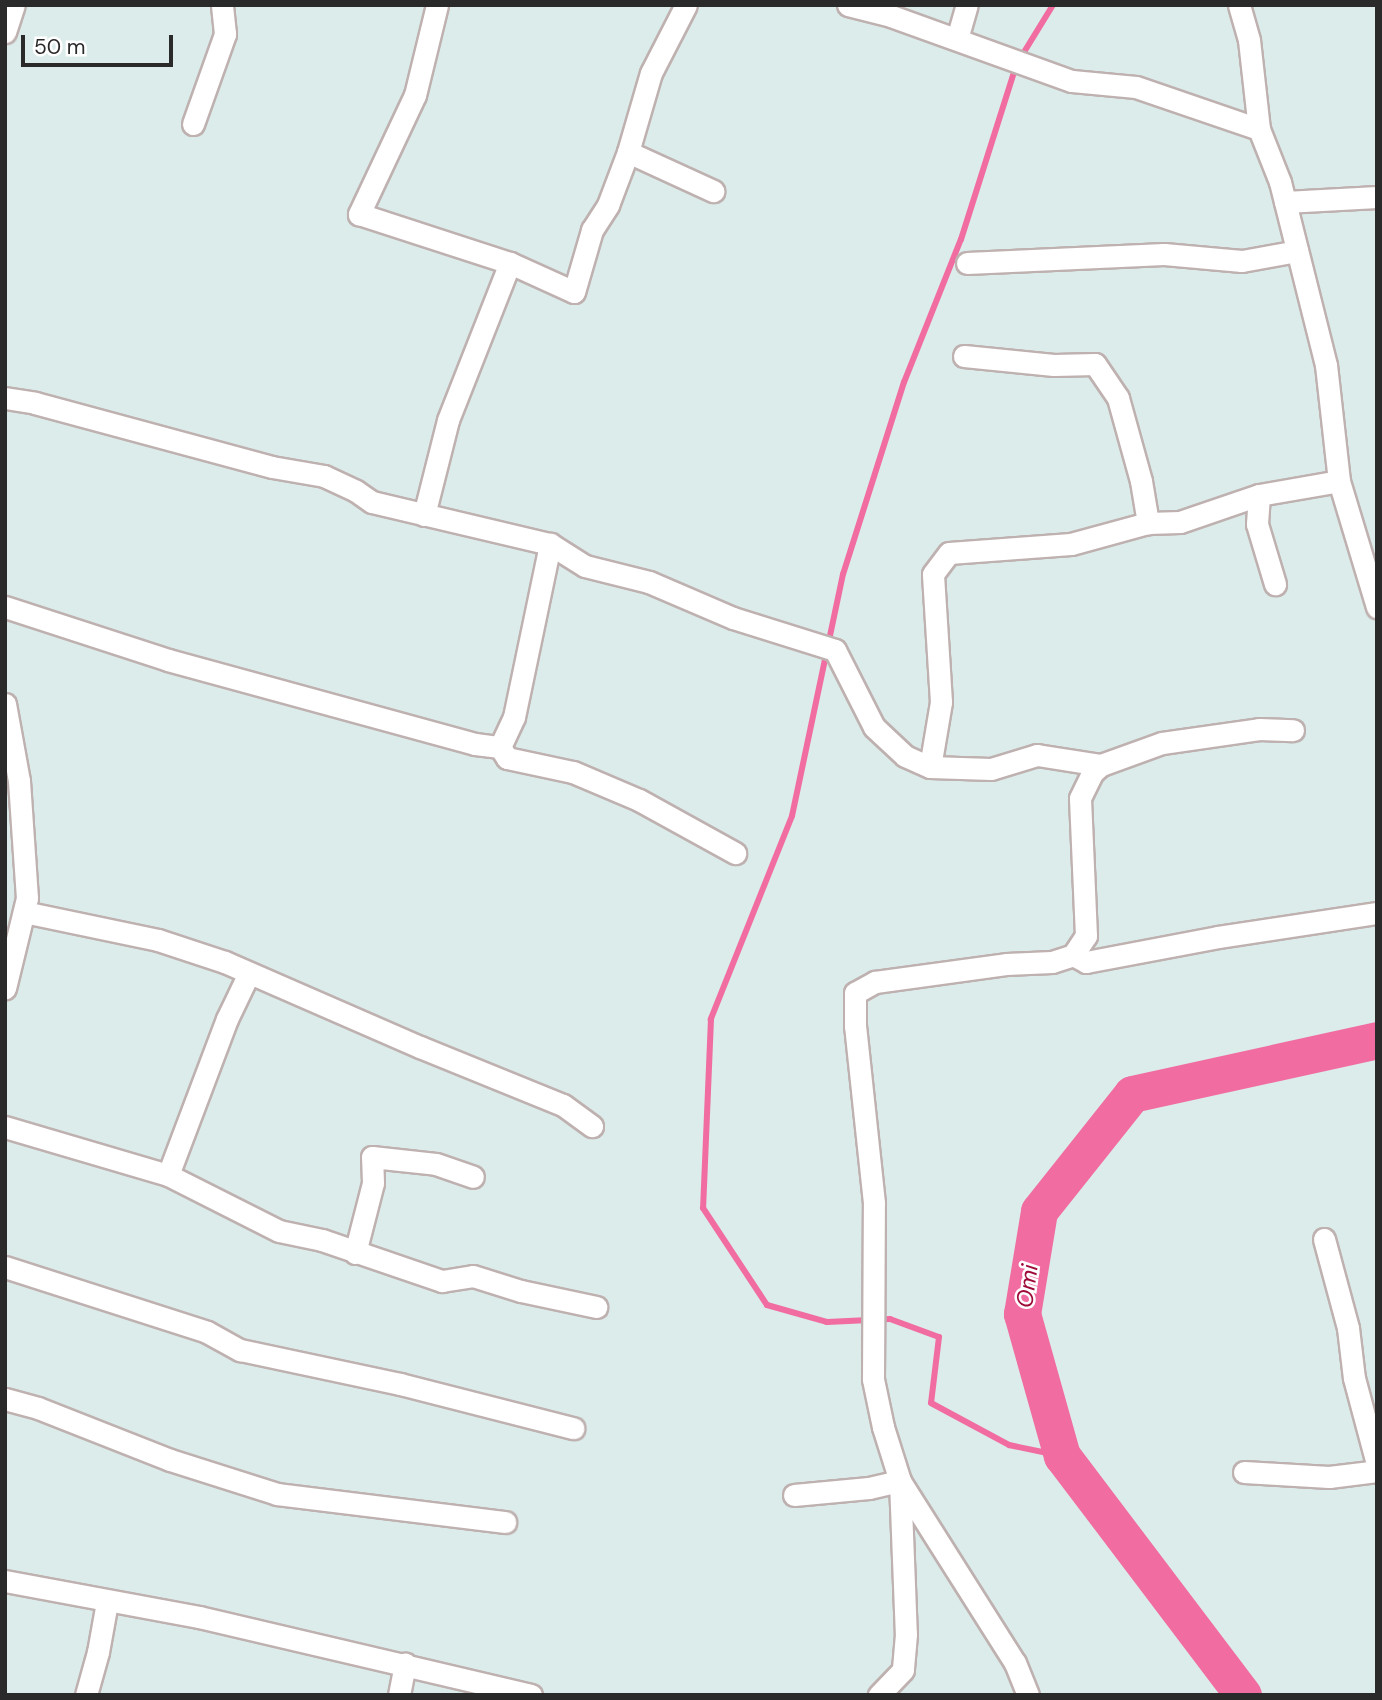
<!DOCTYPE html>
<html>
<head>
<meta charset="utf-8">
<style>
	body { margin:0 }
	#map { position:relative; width:1382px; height:1700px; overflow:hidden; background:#dbeceb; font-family:"DM Sans",sans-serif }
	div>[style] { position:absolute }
	.stream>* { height:6px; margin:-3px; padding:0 3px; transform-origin:3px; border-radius:3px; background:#f16ca0 }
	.river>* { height:37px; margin:-18.5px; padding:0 18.5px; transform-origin:18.5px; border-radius:18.5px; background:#f16ca0 }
	.roads { filter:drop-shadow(2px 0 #beb1b0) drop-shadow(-2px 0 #beb1b0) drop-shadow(0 2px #beb1b0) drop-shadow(0 -2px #beb1b0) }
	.street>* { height:21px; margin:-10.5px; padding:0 10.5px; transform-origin:10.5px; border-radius:10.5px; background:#fff }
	span { translate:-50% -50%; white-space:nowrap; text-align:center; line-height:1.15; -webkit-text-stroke:5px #fff; paint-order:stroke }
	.water-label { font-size:23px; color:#9d0a38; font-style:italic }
	.frame { position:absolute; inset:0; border:7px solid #2a2a2a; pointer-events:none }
	.scale { position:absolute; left:21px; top:35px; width:152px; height:32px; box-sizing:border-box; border:4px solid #2a2a2a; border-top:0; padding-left:9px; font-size:21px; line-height:24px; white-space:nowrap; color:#2a2a2a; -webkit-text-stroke:5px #fff; paint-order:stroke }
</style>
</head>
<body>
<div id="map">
	<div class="stream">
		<i style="left:1021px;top:57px;width:61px;rotate:-58.4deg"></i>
		<i style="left:1016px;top:66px;width:182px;rotate:107.6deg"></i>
		<i style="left:961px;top:239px;width:154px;rotate:111.7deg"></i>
		<i style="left:904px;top:382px;width:201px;rotate:107.6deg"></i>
		<i style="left:843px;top:574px;width:247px;rotate:101.9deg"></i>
		<i style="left:792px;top:816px;width:219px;rotate:111.8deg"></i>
		<i style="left:711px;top:1019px;width:189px;rotate:92.4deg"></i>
		<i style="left:703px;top:1208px;width:116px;rotate:56.6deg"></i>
		<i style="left:767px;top:1305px;width:62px;rotate:15.8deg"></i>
		<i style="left:827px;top:1322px;width:63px;rotate:-2.7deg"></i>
		<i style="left:890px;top:1319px;width:52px;rotate:20.2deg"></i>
		<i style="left:939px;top:1337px;width:66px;rotate:96.9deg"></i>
		<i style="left:931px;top:1403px;width:89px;rotate:28.3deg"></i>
		<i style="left:1009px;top:1445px;width:54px;rotate:11.7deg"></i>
	</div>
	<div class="river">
		<i style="left:1243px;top:1695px;width:300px;rotate:-127.1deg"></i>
		<i style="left:1062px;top:1456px;width:148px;rotate:-105.7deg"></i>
		<i style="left:1022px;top:1314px;width:104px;rotate:-80.6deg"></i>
		<i style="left:1039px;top:1211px;width:149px;rotate:-51.5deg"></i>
		<i style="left:1132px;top:1094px;width:251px;rotate:-12.4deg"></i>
	</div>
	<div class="roads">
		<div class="street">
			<i style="left:437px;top:5px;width:93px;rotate:103.7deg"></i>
			<i style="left:415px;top:95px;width:132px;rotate:115.2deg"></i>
			<i style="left:359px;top:214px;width:159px;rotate:18deg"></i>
			<i style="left:510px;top:263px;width:70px;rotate:24.4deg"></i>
			<i style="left:574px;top:292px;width:65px;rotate:-73.8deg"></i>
			<i style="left:592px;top:230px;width:30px;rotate:-57deg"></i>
			<i style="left:608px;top:205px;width:57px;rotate:-69.3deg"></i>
			<i style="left:628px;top:152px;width:82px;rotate:-73.8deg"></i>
			<i style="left:651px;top:73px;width:76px;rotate:-62.8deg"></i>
			<i style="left:848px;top:5px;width:44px;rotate:14.3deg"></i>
			<i style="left:891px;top:16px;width:192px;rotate:19.8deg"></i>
			<i style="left:1072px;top:81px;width:64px;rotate:5.4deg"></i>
			<i style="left:1136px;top:87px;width:130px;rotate:18.9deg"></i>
			<i style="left:1259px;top:129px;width:57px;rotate:68.4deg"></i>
			<i style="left:1280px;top:182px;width:189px;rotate:75.9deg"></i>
			<i style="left:1326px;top:365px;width:117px;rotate:83.6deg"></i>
			<i style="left:1339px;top:481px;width:132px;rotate:73.2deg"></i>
			<i style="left:1239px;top:5px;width:36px;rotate:74deg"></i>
			<i style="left:1249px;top:40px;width:90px;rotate:83.6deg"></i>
			<i style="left:5px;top:32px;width:28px;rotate:-72deg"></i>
			<i style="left:957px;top:39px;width:35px;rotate:-74deg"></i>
			<i style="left:193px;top:124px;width:96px;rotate:-70.4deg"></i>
			<i style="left:225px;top:34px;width:29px;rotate:-96deg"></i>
			<i style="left:628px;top:152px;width:94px;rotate:24.6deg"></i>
			<i style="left:1285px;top:202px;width:92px;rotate:-3.1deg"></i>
			<i style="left:967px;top:263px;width:197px;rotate:-2.6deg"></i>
			<i style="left:1164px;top:254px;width:78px;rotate:5.1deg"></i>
			<i style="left:1242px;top:261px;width:56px;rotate:-10.3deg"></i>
			<i style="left:964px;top:356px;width:90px;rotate:5.7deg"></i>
			<i style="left:1054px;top:365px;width:41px;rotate:-1.4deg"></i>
			<i style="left:1095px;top:364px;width:41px;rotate:55.9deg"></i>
			<i style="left:1118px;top:398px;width:86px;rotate:74.5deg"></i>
			<i style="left:1141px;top:481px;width:43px;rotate:80.5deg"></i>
			<i style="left:5px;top:398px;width:30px;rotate:9deg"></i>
			<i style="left:35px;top:403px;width:245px;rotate:15.1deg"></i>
			<i style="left:272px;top:467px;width:53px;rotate:9.8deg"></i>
			<i style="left:324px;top:476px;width:35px;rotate:25deg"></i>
			<i style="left:356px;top:491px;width:19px;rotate:35deg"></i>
			<i style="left:372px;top:502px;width:183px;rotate:13.3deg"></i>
			<i style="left:550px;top:544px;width:41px;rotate:32.2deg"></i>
			<i style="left:585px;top:566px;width:66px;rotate:14deg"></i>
			<i style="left:649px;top:582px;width:91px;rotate:23.2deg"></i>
			<i style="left:733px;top:618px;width:107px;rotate:17.4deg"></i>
			<i style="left:835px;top:650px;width:86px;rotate:63.1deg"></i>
			<i style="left:874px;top:727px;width:42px;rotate:43.1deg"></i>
			<i style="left:905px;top:756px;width:27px;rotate:24deg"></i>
			<i style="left:930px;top:767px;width:61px;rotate:1.9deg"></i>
			<i style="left:991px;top:769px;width:48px;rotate:-16.9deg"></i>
			<i style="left:1037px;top:755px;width:65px;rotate:8.9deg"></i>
			<i style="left:1101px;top:765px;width:65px;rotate:-19.8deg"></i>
			<i style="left:1162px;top:743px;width:98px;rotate:-8.2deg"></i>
			<i style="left:1259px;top:729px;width:34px;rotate:2deg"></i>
			<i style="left:1259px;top:495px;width:29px;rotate:94deg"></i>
			<i style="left:1257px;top:524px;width:63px;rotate:73.3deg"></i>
			<i style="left:424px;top:515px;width:98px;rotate:-75.8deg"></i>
			<i style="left:448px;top:420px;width:169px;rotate:-68.5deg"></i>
			<i style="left:5px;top:607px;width:171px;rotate:18deg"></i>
			<i style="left:168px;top:660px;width:318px;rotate:15.3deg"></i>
			<i style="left:475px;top:744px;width:25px;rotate:7deg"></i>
			<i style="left:500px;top:747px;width:13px;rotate:58deg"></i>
			<i style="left:507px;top:758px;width:67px;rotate:12deg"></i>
			<i style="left:573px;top:772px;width:72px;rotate:23deg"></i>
			<i style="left:639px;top:800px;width:110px;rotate:28.9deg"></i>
			<i style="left:5px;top:704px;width:78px;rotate:79.7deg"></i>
			<i style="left:19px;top:781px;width:117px;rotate:86.1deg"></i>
			<i style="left:27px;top:898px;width:93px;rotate:103.7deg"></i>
			<i style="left:500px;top:747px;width:33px;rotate:-65deg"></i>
			<i style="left:514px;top:717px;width:177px;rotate:-78.2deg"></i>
			<i style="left:930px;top:767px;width:66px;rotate:-80.4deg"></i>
			<i style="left:941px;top:702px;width:128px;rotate:-93.6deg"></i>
			<i style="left:933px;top:574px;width:26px;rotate:-53deg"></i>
			<i style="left:949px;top:553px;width:122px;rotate:-4.2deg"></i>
			<i style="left:1071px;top:544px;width:80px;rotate:-15.3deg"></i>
			<i style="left:1148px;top:523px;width:32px;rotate:-2deg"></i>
			<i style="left:1180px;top:522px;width:83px;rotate:-18.9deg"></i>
			<i style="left:1259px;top:495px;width:81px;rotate:-9.9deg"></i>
			<i style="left:24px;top:912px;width:137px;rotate:11.8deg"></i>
			<i style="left:158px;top:940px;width:71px;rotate:18.2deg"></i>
			<i style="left:225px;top:962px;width:213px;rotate:23.6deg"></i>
			<i style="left:420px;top:1047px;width:154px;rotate:22.1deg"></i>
			<i style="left:563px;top:1105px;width:36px;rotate:36deg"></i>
			<i style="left:1073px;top:955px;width:15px;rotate:28deg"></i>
			<i style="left:1086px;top:962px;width:134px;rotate:-10.7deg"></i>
			<i style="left:1218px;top:937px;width:161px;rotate:-8.6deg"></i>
			<i style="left:5px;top:1127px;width:170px;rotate:16.4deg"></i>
			<i style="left:168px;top:1175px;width:124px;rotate:26.8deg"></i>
			<i style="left:279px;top:1231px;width:44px;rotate:11.8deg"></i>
			<i style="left:322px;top:1240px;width:127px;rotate:18.9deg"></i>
			<i style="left:442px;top:1281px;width:31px;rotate:-9deg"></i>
			<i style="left:473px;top:1276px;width:50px;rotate:17.4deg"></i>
			<i style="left:521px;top:1291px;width:77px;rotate:12deg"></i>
			<i style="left:168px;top:1175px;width:167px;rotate:-69.3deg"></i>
			<i style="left:227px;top:1019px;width:51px;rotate:-64.4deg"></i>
			<i style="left:1324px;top:1239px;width:92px;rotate:74.9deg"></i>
			<i style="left:1348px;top:1328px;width:50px;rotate:83.2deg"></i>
			<i style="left:1354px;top:1378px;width:89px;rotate:75deg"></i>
			<i style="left:355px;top:1253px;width:72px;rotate:-75.6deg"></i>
			<i style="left:373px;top:1183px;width:26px;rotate:-92deg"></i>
			<i style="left:372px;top:1157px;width:64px;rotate:6.2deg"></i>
			<i style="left:436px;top:1164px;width:39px;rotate:19deg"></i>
			<i style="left:5px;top:1267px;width:212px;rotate:17.8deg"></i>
			<i style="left:207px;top:1332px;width:38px;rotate:29deg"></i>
			<i style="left:240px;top:1350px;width:164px;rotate:12deg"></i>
			<i style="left:400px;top:1384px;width:179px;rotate:14.3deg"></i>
			<i style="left:5px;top:1399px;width:34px;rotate:15deg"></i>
			<i style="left:38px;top:1408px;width:142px;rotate:21.5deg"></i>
			<i style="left:170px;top:1460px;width:112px;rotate:17.6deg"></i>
			<i style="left:277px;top:1494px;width:230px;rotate:7deg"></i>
			<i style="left:1244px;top:1472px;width:85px;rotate:3.4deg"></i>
			<i style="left:1329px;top:1477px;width:48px;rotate:-7.1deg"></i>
			<i style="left:794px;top:1495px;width:75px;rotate:-5.3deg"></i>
			<i style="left:869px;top:1488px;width:32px;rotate:-13deg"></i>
			<i style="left:900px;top:1481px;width:153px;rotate:87.8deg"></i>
			<i style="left:906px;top:1634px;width:36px;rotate:95deg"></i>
			<i style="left:903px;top:1670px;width:35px;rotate:134deg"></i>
			<i style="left:5px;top:1581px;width:197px;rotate:10.5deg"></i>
			<i style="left:199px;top:1617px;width:341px;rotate:13.2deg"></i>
			<i style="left:86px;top:1695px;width:45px;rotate:-74.4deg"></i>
			<i style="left:98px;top:1652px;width:51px;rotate:-79.8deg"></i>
			<i style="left:399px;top:1695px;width:32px;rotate:-79deg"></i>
			<i style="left:1028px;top:1695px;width:35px;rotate:-112deg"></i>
			<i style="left:1015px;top:1663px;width:215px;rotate:-122.3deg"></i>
			<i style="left:900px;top:1481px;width:57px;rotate:-107.5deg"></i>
			<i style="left:883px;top:1427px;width:49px;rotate:-101.8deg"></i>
			<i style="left:873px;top:1379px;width:176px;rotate:-89.7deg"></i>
			<i style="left:874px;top:1203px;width:178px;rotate:-96.1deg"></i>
			<i style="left:855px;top:1026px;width:33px;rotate:-90deg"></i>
			<i style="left:855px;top:993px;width:23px;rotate:-29deg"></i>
			<i style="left:875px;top:982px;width:132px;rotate:-7.8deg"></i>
			<i style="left:1006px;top:964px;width:46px;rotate:-2.5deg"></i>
			<i style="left:1052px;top:962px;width:22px;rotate:-18deg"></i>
			<i style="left:1073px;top:955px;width:23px;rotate:-56deg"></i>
			<i style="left:1086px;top:936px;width:138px;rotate:-92.5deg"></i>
			<i style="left:1080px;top:798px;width:28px;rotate:-64deg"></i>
			<i style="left:1092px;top:773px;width:12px;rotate:-42deg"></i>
		</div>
	</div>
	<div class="water-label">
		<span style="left:1027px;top:1286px;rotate:-82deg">Omi</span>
	</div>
	<div class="frame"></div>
	<div class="scale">50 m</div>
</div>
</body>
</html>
